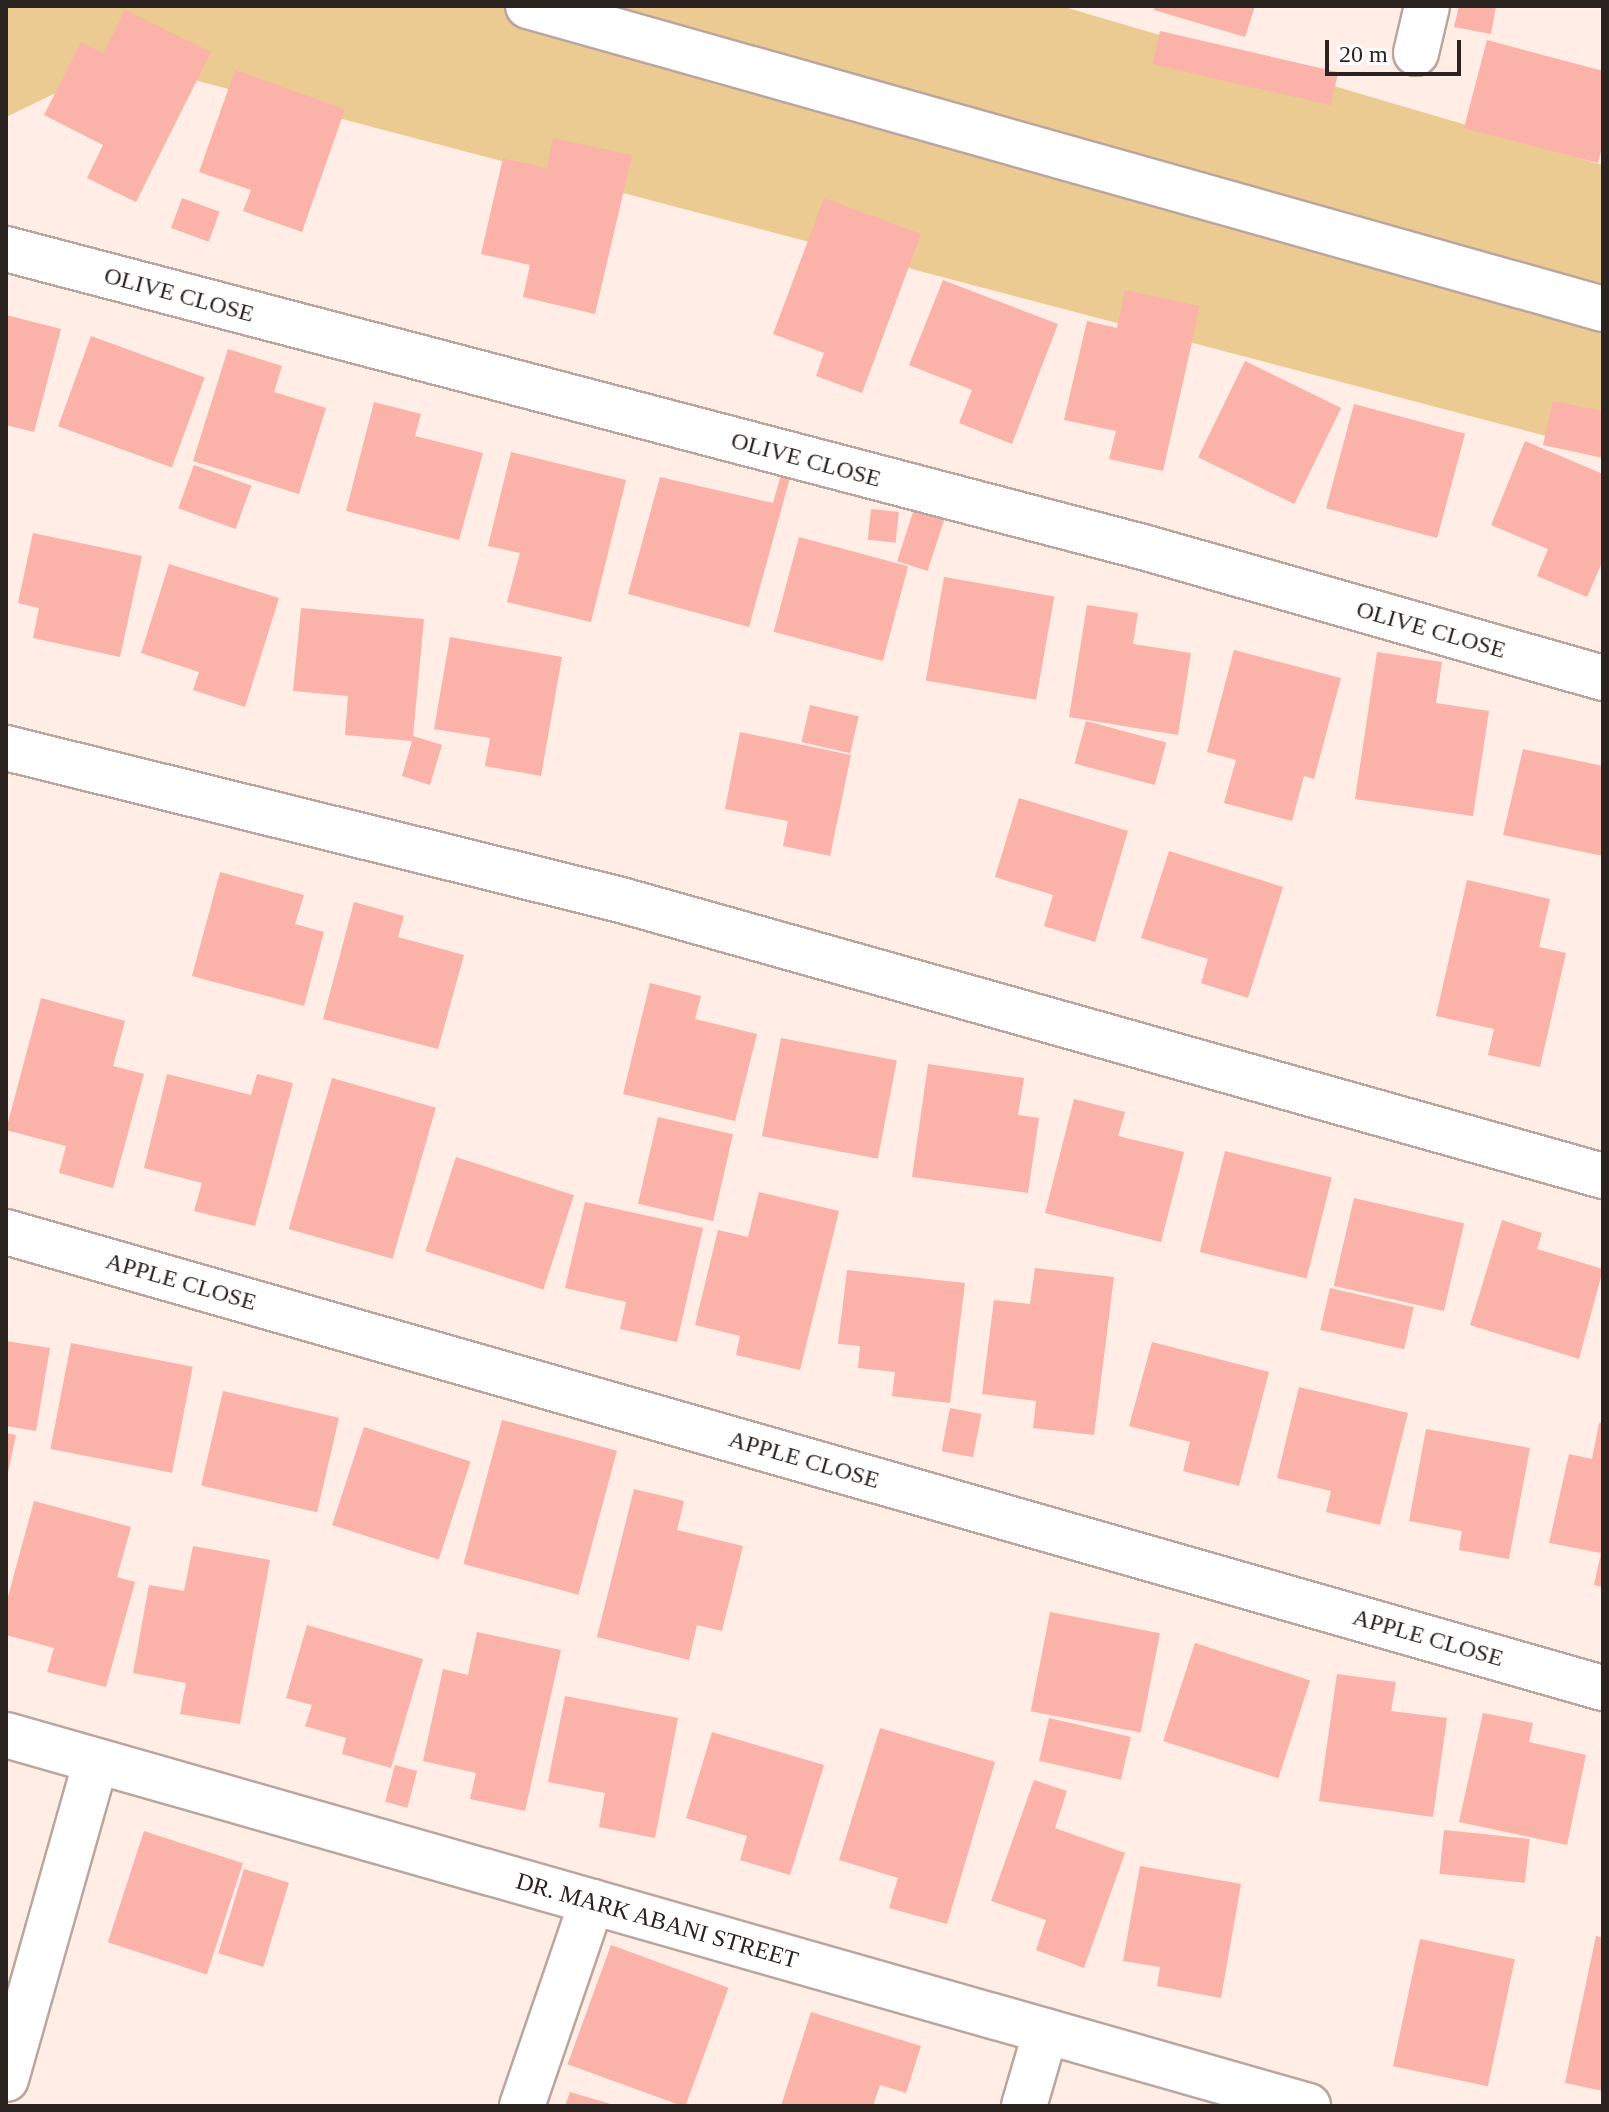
<!DOCTYPE html>
<html>
<head>
<meta charset="utf-8">
<style>
	body { margin:0 }
	#map { position:relative; width:1609px; height:2112px; overflow:hidden; background:#ffede6; font-family:"Times New Roman",serif }
	div>[style] { position:absolute }
	.green>* { inset:0; background:#eccb92 }
	.building>* { inset:0; background:#fab2a9; transform-origin:0 0 }
	.roads { filter:drop-shadow(2px 0 #baa69e) drop-shadow(-2px 0 #baa69e) drop-shadow(0 2px #baa69e) drop-shadow(0 -2px #baa69e) }
	.minor>* { height:44px; margin:-22px; padding:0 22px; transform-origin:22px; border-radius:22px; background:#fff }
	span { translate:-50% -50%; white-space:nowrap; text-align:center; line-height:1.15; -webkit-text-stroke:6px #fff; paint-order:stroke }
	.street-label { font-size:24px; color:#2a231f }
	.frame { position:absolute; inset:0; border:8px solid #2a231f; pointer-events:none }
	.scale { position:absolute; left:1325px; top:40px; width:136px; height:36px; box-sizing:border-box; border:4px solid #2a231f; border-top:0; padding-left:10px; font-size:24px; line-height:28px; white-space:nowrap; color:#2a231f; -webkit-text-stroke:6px #fff; paint-order:stroke }
</style>
</head>
<body>
<div id="map">
	<div class="green">
		<i style="clip-path:polygon(6px 6px,1061px 6px,1603px 165px,1603px 451px,122px 61px,6px 117px)"></i>
	</div>
	<div class="building">
		<i style="clip-path:polygon(1155px 6px,1255px 6px,1245px 37px,1154px 10px)"></i>
		<i style="clip-path:polygon(1459px 6px,1496px 6px,1491px 34px,1454px 27px)"></i>
		<i style="clip-path:polygon(125px 10px,211px 52px,136px 202px,87px 178px,103px 145px,44px 115px,81px 42px,103px 53px)"></i>
		<i style="left:1160px;top:31px;width:183px;height:34px;rotate:13deg"></i>
		<i style="clip-path:polygon(1487px 40px,1603px 71px,1603px 143px,1598px 163px,1464px 128px)"></i>
		<i style="clip-path:polygon(235px 70px,345px 109px,302px 232px,243px 211px,251px 190px,199px 172px)"></i>
		<i style="clip-path:polygon(553px 138px,632px 155px,595px 314px,523px 297px,530px 265px,481px 254px,503px 158px,547px 168px)"></i>
		<i style="left:182px;top:198px;width:40px;height:32px;rotate:20deg"></i>
		<i style="clip-path:polygon(824px 198px,921px 234px,862px 393px,816px 376px,824px 353px,773px 334px)"></i>
		<i style="clip-path:polygon(943px 280px,1058px 324px,1012px 444px,959px 423px,972px 390px,909px 365px)"></i>
		<i style="clip-path:polygon(1125px 290px,1200px 306px,1163px 471px,1109px 459px,1116px 431px,1064px 420px,1087px 321px,1117px 328px)"></i>
		<i style="clip-path:polygon(6px 315px,61px 329px,34px 432px,6px 425px)"></i>
		<i style="left:91px;top:336px;width:121px;height:96px;rotate:20deg"></i>
		<i style="clip-path:polygon(228px 349px,282px 366px,274px 392px,326px 408px,299px 494px,193px 461px)"></i>
		<i style="left:1245px;top:361px;width:107px;height:107px;rotate:26deg"></i>
		<i style="clip-path:polygon(1553px 401px,1603px 411px,1603px 458px,1543px 445px)"></i>
		<i style="clip-path:polygon(374px 402px,421px 414px,415px 436px,483px 453px,459px 540px,346px 511px)"></i>
		<i style="left:1354px;top:404px;width:115px;height:108px;rotate:15deg"></i>
		<i style="clip-path:polygon(1525px 441px,1603px 474px,1603px 560px,1587px 597px,1537px 576px,1548px 549px,1491px 525px)"></i>
		<i style="clip-path:polygon(511px 452px,626px 480px,591px 622px,507px 602px,520px 553px,488px 546px)"></i>
		<i style="left:194px;top:465px;width:61px;height:46px;rotate:20deg"></i>
		<i style="clip-path:polygon(782px 471px,791px 474px,749px 627px,628px 594px,660px 477px,773px 503px)"></i>
		<i style="left:915px;top:506px;width:32px;height:58px;rotate:18deg"></i>
		<i style="left:871px;top:509px;width:28px;height:31px;rotate:6deg"></i>
		<i style="clip-path:polygon(33px 533px,142px 556px,120px 657px,33px 638px,39px 608px,18px 603px)"></i>
		<i style="left:799px;top:537px;width:113px;height:98px;rotate:15deg"></i>
		<i style="clip-path:polygon(169px 564px,279px 598px,245px 707px,193px 690px,199px 672px,141px 653px)"></i>
		<i style="left:944px;top:577px;width:112px;height:105px;rotate:10deg"></i>
		<i style="clip-path:polygon(1087px 605px,1138px 613px,1133px 644px,1191px 653px,1178px 735px,1069px 717px)"></i>
		<i style="clip-path:polygon(301px 608px,424px 619px,413px 736px,442px 745px,430px 785px,402px 776px,412px 741px,345px 735px,348px 696px,293px 691px)"></i>
		<i style="clip-path:polygon(450px 637px,562px 657px,541px 776px,485px 766px,490px 738px,434px 729px)"></i>
		<i style="clip-path:polygon(1234px 650px,1341px 678px,1314px 779px,1304px 776px,1292px 821px,1224px 803px,1236px 760px,1207px 752px)"></i>
		<i style="clip-path:polygon(1377px 652px,1442px 662px,1436px 703px,1489px 711px,1473px 816px,1355px 799px)"></i>
		<i style="left:810px;top:705px;width:50px;height:38px;rotate:13deg"></i>
		<i style="left:1086px;top:721px;width:83px;height:44px;rotate:15deg"></i>
		<i style="clip-path:polygon(740px 732px,851px 755px,830px 856px,783px 846px,788px 821px,725px 809px)"></i>
		<i style="clip-path:polygon(1523px 749px,1603px 766px,1603px 856px,1503px 835px)"></i>
		<i style="clip-path:polygon(1019px 798px,1128px 831px,1095px 942px,1044px 926px,1053px 895px,995px 877px)"></i>
		<i style="clip-path:polygon(1169px 851px,1283px 887px,1248px 998px,1201px 983px,1208px 959px,1141px 938px)"></i>
		<i style="clip-path:polygon(220px 872px,304px 895px,295px 924px,324px 932px,304px 1006px,192px 976px)"></i>
		<i style="clip-path:polygon(1467px 880px,1550px 899px,1539px 947px,1566px 953px,1540px 1067px,1488px 1055px,1494px 1029px,1436px 1016px)"></i>
		<i style="clip-path:polygon(354px 902px,404px 916px,398px 937px,464px 955px,438px 1049px,323px 1019px)"></i>
		<i style="clip-path:polygon(650px 983px,701px 996px,695px 1019px,757px 1034px,735px 1121px,623px 1094px)"></i>
		<i style="clip-path:polygon(41px 998px,125px 1021px,113px 1066px,144px 1074px,113px 1188px,59px 1173px,66px 1146px,6px 1130px)"></i>
		<i style="left:781px;top:1038px;width:118px;height:100px;rotate:11deg"></i>
		<i style="clip-path:polygon(928px 1064px,1024px 1078px,1018px 1115px,1039px 1118px,1028px 1193px,912px 1177px)"></i>
		<i style="clip-path:polygon(167px 1074px,251px 1095px,257px 1074px,293px 1083px,255px 1226px,194px 1211px,202px 1183px,144px 1168px)"></i>
		<i style="left:332px;top:1078px;width:108px;height:157px;rotate:16deg"></i>
		<i style="clip-path:polygon(1074px 1099px,1125px 1112px,1118px 1136px,1184px 1152px,1161px 1242px,1045px 1213px)"></i>
		<i style="left:658px;top:1117px;width:77px;height:89px;rotate:13deg"></i>
		<i style="left:1225px;top:1151px;width:110px;height:104px;rotate:14deg"></i>
		<i style="left:456px;top:1157px;width:124px;height:99px;rotate:18deg"></i>
		<i style="clip-path:polygon(759px 1192px,839px 1211px,800px 1370px,736px 1355px,740px 1336px,695px 1325px,718px 1230px,748px 1237px)"></i>
		<i style="left:1354px;top:1198px;width:113px;height:90px;rotate:13deg"></i>
		<i style="clip-path:polygon(585px 1202px,703px 1228px,677px 1342px,620px 1329px,626px 1302px,565px 1288px)"></i>
		<i style="clip-path:polygon(1502px 1220px,1542px 1233px,1537px 1249px,1603px 1269px,1579px 1359px,1470px 1325px)"></i>
		<i style="clip-path:polygon(1035px 1268px,1114px 1277px,1094px 1435px,1033px 1428px,1036px 1401px,982px 1394px,994px 1300px,1030px 1304px)"></i>
		<i style="clip-path:polygon(847px 1270px,965px 1283px,950px 1403px,892px 1396px,895px 1372px,858px 1368px,860px 1346px,838px 1344px)"></i>
		<i style="left:1330px;top:1288px;width:86px;height:43px;rotate:13deg"></i>
		<i style="clip-path:polygon(6px 1341px,50px 1348px,36px 1431px,6px 1426px)"></i>
		<i style="clip-path:polygon(1152px 1342px,1269px 1372px,1239px 1486px,1183px 1471px,1190px 1442px,1129px 1426px)"></i>
		<i style="left:71px;top:1343px;width:124px;height:108px;rotate:11deg"></i>
		<i style="clip-path:polygon(1299px 1387px,1408px 1413px,1380px 1525px,1326px 1512px,1331px 1491px,1277px 1478px)"></i>
		<i style="left:223px;top:1391px;width:119px;height:97px;rotate:13deg"></i>
		<i style="left:950px;top:1408px;width:32px;height:44px;rotate:11deg"></i>
		<i style="left:502px;top:1420px;width:119px;height:149px;rotate:15deg"></i>
		<i style="clip-path:polygon(1599px 1423px,1603px 1423px,1603px 1587px,1594px 1585px,1601px 1553px,1549px 1543px,1569px 1454px,1592px 1459px)"></i>
		<i style="left:364px;top:1427px;width:112px;height:103px;rotate:18deg"></i>
		<i style="clip-path:polygon(1426px 1429px,1530px 1448px,1509px 1559px,1459px 1550px,1462px 1531px,1409px 1521px)"></i>
		<i style="clip-path:polygon(6px 1433px,16px 1435px,7px 1477px,6px 1476px)"></i>
		<i style="clip-path:polygon(634px 1489px,684px 1501px,677px 1530px,743px 1546px,722px 1631px,697px 1625px,689px 1660px,597px 1637px)"></i>
		<i style="clip-path:polygon(34px 1501px,131px 1527px,117px 1577px,135px 1582px,106px 1687px,47px 1672px,54px 1648px,6px 1635px,6px 1604px)"></i>
		<i style="clip-path:polygon(193px 1546px,270px 1560px,240px 1724px,180px 1714px,186px 1683px,133px 1673px,149px 1585px,184px 1591px)"></i>
		<i style="left:1050px;top:1612px;width:112px;height:101px;rotate:11deg"></i>
		<i style="clip-path:polygon(307px 1625px,423px 1659px,391px 1768px,342px 1754px,346px 1738px,305px 1726px,312px 1705px,286px 1698px)"></i>
		<i style="clip-path:polygon(477px 1632px,561px 1650px,525px 1811px,470px 1799px,476px 1773px,423px 1761px,443px 1669px,468px 1675px)"></i>
		<i style="left:1195px;top:1643px;width:121px;height:103px;rotate:18deg"></i>
		<i style="clip-path:polygon(1337px 1674px,1396px 1682px,1391px 1711px,1447px 1718px,1433px 1817px,1319px 1801px)"></i>
		<i style="clip-path:polygon(565px 1696px,678px 1718px,655px 1838px,599px 1827px,605px 1793px,548px 1782px)"></i>
		<i style="clip-path:polygon(1483px 1713px,1533px 1723px,1529px 1742px,1586px 1755px,1567px 1845px,1459px 1822px)"></i>
		<i style="left:1049px;top:1718px;width:84px;height:44px;rotate:13deg"></i>
		<i style="clip-path:polygon(880px 1728px,995px 1762px,947px 1924px,889px 1908px,898px 1878px,839px 1860px)"></i>
		<i style="clip-path:polygon(712px 1732px,824px 1765px,790px 1875px,740px 1860px,747px 1836px,686px 1818px)"></i>
		<i style="left:395px;top:1765px;width:23px;height:38px;rotate:15deg"></i>
		<i style="clip-path:polygon(1034px 1780px,1067px 1791px,1055px 1828px,1125px 1853px,1084px 1968px,1036px 1950px,1046px 1920px,991px 1901px)"></i>
		<i style="left:1444px;top:1830px;width:86px;height:44px;rotate:6deg"></i>
		<i style="left:144px;top:1831px;width:104px;height:117px;rotate:18deg"></i>
		<i style="clip-path:polygon(1140px 1866px,1241px 1884px,1221px 1998px,1157px 1986px,1160px 1967px,1123px 1961px)"></i>
		<i style="left:244px;top:1869px;width:47px;height:88px;rotate:17deg"></i>
		<i style="clip-path:polygon(1596px 1936px,1603px 1938px,1603px 2091px,1565px 2083px)"></i>
		<i style="left:1420px;top:1939px;width:97px;height:130px;rotate:12deg"></i>
		<i style="left:611px;top:1945px;width:125px;height:127px;rotate:20deg"></i>
		<i style="clip-path:polygon(811px 2012px,921px 2046px,906px 2093px,880px 2085px,873px 2106px,781px 2106px)"></i>
		<i style="clip-path:polygon(570px 2092px,614px 2105px,614px 2106px,565px 2106px)"></i>
	</div>
	<div class="roads">
		<div class="minor">
			<i style="left:528px;top:6px;width:1117px;rotate:15.74deg"></i>
			<i style="left:1416px;top:53px;width:48px;rotate:-76.8deg"></i>
			<i style="left:6px;top:249px;width:1175px;rotate:14.69deg"></i>
			<i style="left:1143px;top:547px;width:478px;rotate:15.9deg"></i>
			<i style="left:6px;top:748px;width:634px;rotate:13.88deg"></i>
			<i style="left:621px;top:900px;width:1020px;rotate:15.7deg"></i>
			<i style="left:6px;top:1232px;width:1661px;rotate:15.94deg"></i>
			<i style="left:6px;top:1735px;width:1354px;rotate:15.9deg"></i>
			<i style="left:6px;top:2079px;width:330px;rotate:-74.2deg"></i>
			<i style="left:522px;top:2106px;width:216px;rotate:-71.1deg"></i>
			<i style="left:1024px;top:2106px;width:78px;rotate:-73.7deg"></i>
		</div>
	</div>
	<div class="street-label">
		<span style="left:179px;top:295px;rotate:15deg">OLIVE CLOSE</span>
		<span style="left:806px;top:460px;rotate:15deg">OLIVE CLOSE</span>
		<span style="left:1431px;top:630px;rotate:16deg">OLIVE CLOSE</span>
		<span style="left:181px;top:1282px;rotate:16deg">APPLE CLOSE</span>
		<span style="left:804px;top:1460px;rotate:16deg">APPLE CLOSE</span>
		<span style="left:1428px;top:1638px;rotate:16deg">APPLE CLOSE</span>
		<span style="left:657px;top:1921px;rotate:16deg">DR. MARK ABANI STREET</span>
	</div>
	<div class="frame"></div>
	<div class="scale">20 m</div>
</div>
</body>
</html>
